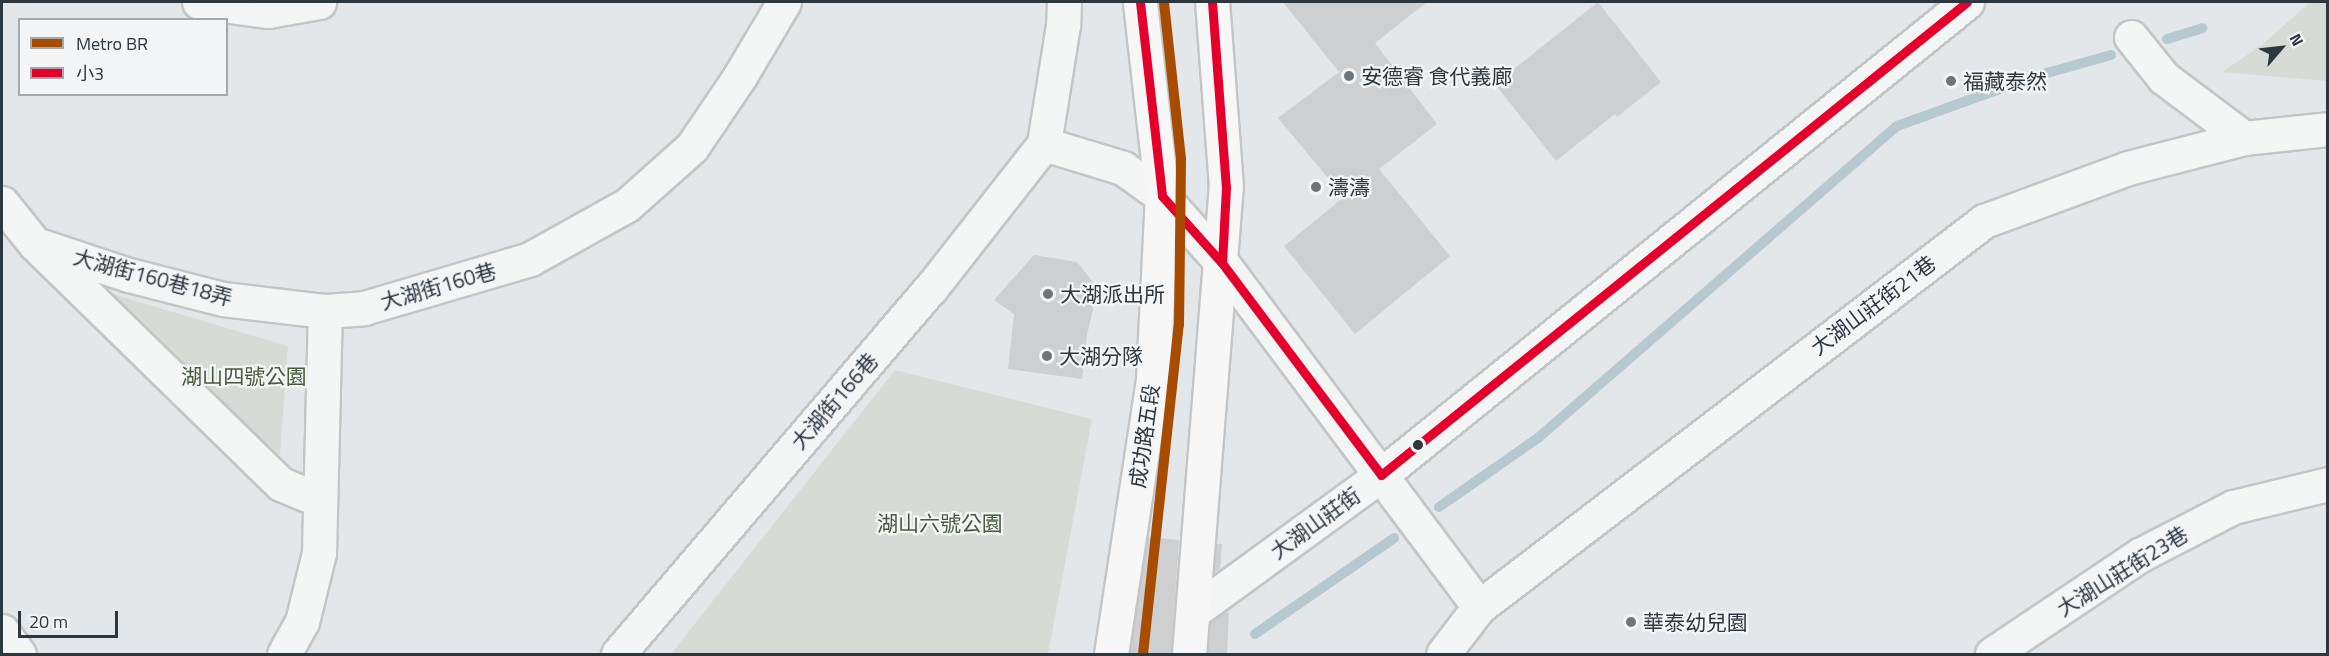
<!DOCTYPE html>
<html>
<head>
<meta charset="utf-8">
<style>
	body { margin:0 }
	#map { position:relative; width:2329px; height:656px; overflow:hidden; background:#e4e7e9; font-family:"Titillium Web","Noto Sans TC",sans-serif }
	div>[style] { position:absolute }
	.green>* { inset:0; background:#d6dcd5 }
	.stream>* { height:10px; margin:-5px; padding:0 5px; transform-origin:5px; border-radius:5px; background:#b6c8d0 }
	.building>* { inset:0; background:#cdcfd1 }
	.roads { filter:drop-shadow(2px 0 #c3c5c7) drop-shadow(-2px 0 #c3c5c7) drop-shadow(0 2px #c3c5c7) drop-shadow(0 -2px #c3c5c7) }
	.minor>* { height:33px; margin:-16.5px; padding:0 16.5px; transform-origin:16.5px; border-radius:16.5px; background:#f4f5f5 }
	.major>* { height:33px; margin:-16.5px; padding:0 16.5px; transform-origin:16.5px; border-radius:16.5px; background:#f7f7f8 }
	.bus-1>* { height:9px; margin:-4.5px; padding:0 4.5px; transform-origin:4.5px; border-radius:4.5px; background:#e4002b }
	.metro-1>* { height:10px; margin:-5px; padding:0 5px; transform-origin:5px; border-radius:5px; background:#a74c00 }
	.dots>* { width:16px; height:16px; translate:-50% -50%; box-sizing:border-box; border:3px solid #f3f5f7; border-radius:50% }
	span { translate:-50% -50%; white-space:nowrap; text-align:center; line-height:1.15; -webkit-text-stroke:4.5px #f3f5f7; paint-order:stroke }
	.poi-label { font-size:21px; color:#2d3740 }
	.left { translate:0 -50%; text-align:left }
	.street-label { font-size:21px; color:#2d3740 }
	.park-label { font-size:21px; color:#475b3b }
	.frame { position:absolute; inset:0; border:3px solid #2d3740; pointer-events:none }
	.legend { position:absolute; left:18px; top:18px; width:210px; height:78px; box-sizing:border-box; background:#f3f5f7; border:2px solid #a4a9ae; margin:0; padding:8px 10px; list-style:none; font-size:18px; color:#2d3740 }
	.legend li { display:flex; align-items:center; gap:12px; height:30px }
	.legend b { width:30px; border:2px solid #a4a9ae }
	.north { position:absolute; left:2251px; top:18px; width:60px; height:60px; -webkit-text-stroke:4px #f3f5f7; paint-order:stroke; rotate:62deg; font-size:16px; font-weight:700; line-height:24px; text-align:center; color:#2d3740 }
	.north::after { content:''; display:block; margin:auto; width:21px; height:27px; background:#2d3740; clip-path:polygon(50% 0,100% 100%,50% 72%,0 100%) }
	.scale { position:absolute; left:18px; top:611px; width:100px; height:27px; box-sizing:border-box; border:3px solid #2d3740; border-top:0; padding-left:8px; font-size:18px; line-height:21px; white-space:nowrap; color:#2d3740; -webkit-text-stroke:4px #f3f5f7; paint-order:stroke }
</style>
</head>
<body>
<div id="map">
	<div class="green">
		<i style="clip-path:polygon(2310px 2px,2327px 2px,2327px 81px,2222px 72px,2263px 44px)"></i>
		<i style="clip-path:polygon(112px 294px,288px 346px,280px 455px,252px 440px,106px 302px)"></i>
		<i style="clip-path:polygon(895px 370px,1092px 419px,1048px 654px,671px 654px)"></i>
	</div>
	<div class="stream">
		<i style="left:2167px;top:39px;width:37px;rotate:-17deg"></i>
		<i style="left:1439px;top:507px;width:121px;rotate:-34.9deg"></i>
		<i style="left:1538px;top:438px;width:476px;rotate:-41deg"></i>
		<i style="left:1897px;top:126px;width:145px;rotate:-19.8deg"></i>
		<i style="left:2033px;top:77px;width:81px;rotate:-15.8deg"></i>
		<i style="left:1255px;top:634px;width:169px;rotate:-34.6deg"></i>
	</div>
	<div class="building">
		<i style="clip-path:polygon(1283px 2px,1427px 2px,1375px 43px,1437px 124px,1379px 169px,1450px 256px,1355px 334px,1284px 246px,1344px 197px,1278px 118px,1339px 72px)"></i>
		<i style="clip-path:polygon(1598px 2px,1661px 82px,1617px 117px,1615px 114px,1556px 161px,1495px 84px)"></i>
		<i style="clip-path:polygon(1034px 255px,1077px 262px,1098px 288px,1087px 335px,1082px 379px,1008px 369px,1014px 314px,994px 300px)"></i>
		<i style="clip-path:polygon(1148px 537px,1179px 540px,1171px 654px,1130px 654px)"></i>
		<i style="clip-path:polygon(1217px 544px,1222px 544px,1220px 569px,1214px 573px)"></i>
		<i style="clip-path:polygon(1224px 612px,1229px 613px,1227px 654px,1208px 654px,1210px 623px)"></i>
	</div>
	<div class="roads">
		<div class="minor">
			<i style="left:199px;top:2px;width:70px;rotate:7.4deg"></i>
			<i style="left:268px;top:11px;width:52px;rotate:-10deg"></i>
			<i style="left:1064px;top:2px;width:23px;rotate:92deg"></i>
			<i style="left:1063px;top:25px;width:121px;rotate:99.1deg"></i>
			<i style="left:1044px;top:144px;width:83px;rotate:16.9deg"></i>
			<i style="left:1123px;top:168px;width:48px;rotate:35.7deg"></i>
			<i style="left:1162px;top:196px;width:90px;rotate:48.2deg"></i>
			<i style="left:1222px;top:263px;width:429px;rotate:53.2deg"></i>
			<i style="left:1479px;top:607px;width:59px;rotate:127.5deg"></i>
			<i style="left:2131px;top:37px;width:53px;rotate:51.2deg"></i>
			<i style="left:2164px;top:78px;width:100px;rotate:36.9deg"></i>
			<i style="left:2px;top:203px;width:53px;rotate:51.2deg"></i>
			<i style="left:35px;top:244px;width:99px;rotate:18.3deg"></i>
			<i style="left:129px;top:275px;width:97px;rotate:14.3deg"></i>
			<i style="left:223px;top:299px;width:103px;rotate:6.7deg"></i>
			<i style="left:325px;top:311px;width:39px;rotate:-4deg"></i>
			<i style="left:364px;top:308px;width:173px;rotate:-16.4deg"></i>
			<i style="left:530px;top:259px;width:111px;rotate:-29.1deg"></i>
			<i style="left:627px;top:205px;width:87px;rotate:-41.7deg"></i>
			<i style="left:692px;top:147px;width:86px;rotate:-55.9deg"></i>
			<i style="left:740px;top:76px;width:86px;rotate:-59.3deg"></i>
			<i style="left:41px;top:250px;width:335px;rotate:44.3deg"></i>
			<i style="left:281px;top:484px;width:41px;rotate:22.8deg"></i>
			<i style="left:1479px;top:607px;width:636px;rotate:-37.39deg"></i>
			<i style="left:1984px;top:221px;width:153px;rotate:-20.2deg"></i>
			<i style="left:2128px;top:168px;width:120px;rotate:-14.5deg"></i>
			<i style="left:2244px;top:138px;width:84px;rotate:-6.1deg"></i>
			<i style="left:1193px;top:612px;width:233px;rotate:-36.1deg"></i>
			<i style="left:1381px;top:475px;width:753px;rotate:-38.91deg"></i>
			<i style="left:2px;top:631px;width:29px;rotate:54deg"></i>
			<i style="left:284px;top:654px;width:37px;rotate:-61deg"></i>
			<i style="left:302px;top:622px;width:71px;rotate:-76.2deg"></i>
			<i style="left:319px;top:553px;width:242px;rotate:-88.6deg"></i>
			<i style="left:618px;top:654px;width:482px;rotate:-49.5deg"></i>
			<i style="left:931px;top:288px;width:183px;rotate:-51.9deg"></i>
			<i style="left:1992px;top:654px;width:178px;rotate:-33.8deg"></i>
			<i style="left:2140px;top:555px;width:105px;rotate:-27.3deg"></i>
			<i style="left:2233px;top:507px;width:98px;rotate:-13.6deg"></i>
		</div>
		<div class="major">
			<i style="left:1111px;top:654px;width:279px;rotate:-81.3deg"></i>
			<i style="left:1153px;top:378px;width:182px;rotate:-87.2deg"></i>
			<i style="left:1162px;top:196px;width:195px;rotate:-96.5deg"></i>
			<i style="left:1189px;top:654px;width:468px;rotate:-85.5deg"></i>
			<i style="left:1226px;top:187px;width:186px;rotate:-94.3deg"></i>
		</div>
	</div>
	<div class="bus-1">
		<i style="left:1140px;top:2px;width:195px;rotate:83.5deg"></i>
		<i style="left:1162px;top:196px;width:90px;rotate:48.2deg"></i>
		<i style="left:1222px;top:263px;width:265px;rotate:53.1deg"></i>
		<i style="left:1212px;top:2px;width:186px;rotate:85.7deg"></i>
		<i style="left:1226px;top:187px;width:76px;rotate:93deg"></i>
		<i style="left:1381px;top:475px;width:753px;rotate:-38.91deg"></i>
	</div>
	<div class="metro-1">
		<i style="left:1143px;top:654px;width:331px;rotate:-83.8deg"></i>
		<i style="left:1179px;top:325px;width:166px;rotate:-89.3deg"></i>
		<i style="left:1181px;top:159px;width:158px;rotate:-96.2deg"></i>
	</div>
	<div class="dots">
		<i style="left:1349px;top:76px;background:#6d757b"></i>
		<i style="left:1951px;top:81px;background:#6d757b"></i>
		<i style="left:1316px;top:187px;background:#6d757b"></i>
		<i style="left:1048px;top:294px;background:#6d757b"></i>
		<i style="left:1047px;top:356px;background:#6d757b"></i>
		<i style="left:1418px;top:445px;background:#2d3740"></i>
		<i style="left:1631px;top:622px;background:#6d757b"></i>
	</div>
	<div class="poi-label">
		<span class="left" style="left:1361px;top:76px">安德睿 食代義廊</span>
		<span class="left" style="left:1963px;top:81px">福藏泰然</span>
		<span class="left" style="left:1328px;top:187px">濤濤</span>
		<span class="left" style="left:1060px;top:294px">大湖派出所</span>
		<span class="left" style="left:1059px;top:356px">大湖分隊</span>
		<span class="left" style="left:1643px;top:622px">華泰幼兒園</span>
	</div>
	<div class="street-label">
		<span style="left:153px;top:277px;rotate:15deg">大湖街160巷18弄</span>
		<span style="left:438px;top:286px;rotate:-16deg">大湖街160巷</span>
		<span style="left:1873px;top:305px;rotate:-37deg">大湖山莊街21巷</span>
		<span style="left:834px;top:401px;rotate:-49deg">大湖街166巷</span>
		<span style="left:1144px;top:436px;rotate:-82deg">成功路五段</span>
		<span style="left:1315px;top:523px;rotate:-36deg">大湖山莊街</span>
		<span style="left:2122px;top:571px;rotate:-32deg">大湖山莊街23巷</span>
	</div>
	<div class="park-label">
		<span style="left:244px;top:376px">湖山四號公園</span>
		<span style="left:940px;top:523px">湖山六號公園</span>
	</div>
	<div class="frame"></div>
	<ul class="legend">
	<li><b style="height:8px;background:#a74c00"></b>Metro BR</li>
	<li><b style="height:8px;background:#e4002b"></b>小3</li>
	</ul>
	<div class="north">N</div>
	<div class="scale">20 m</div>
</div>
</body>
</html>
